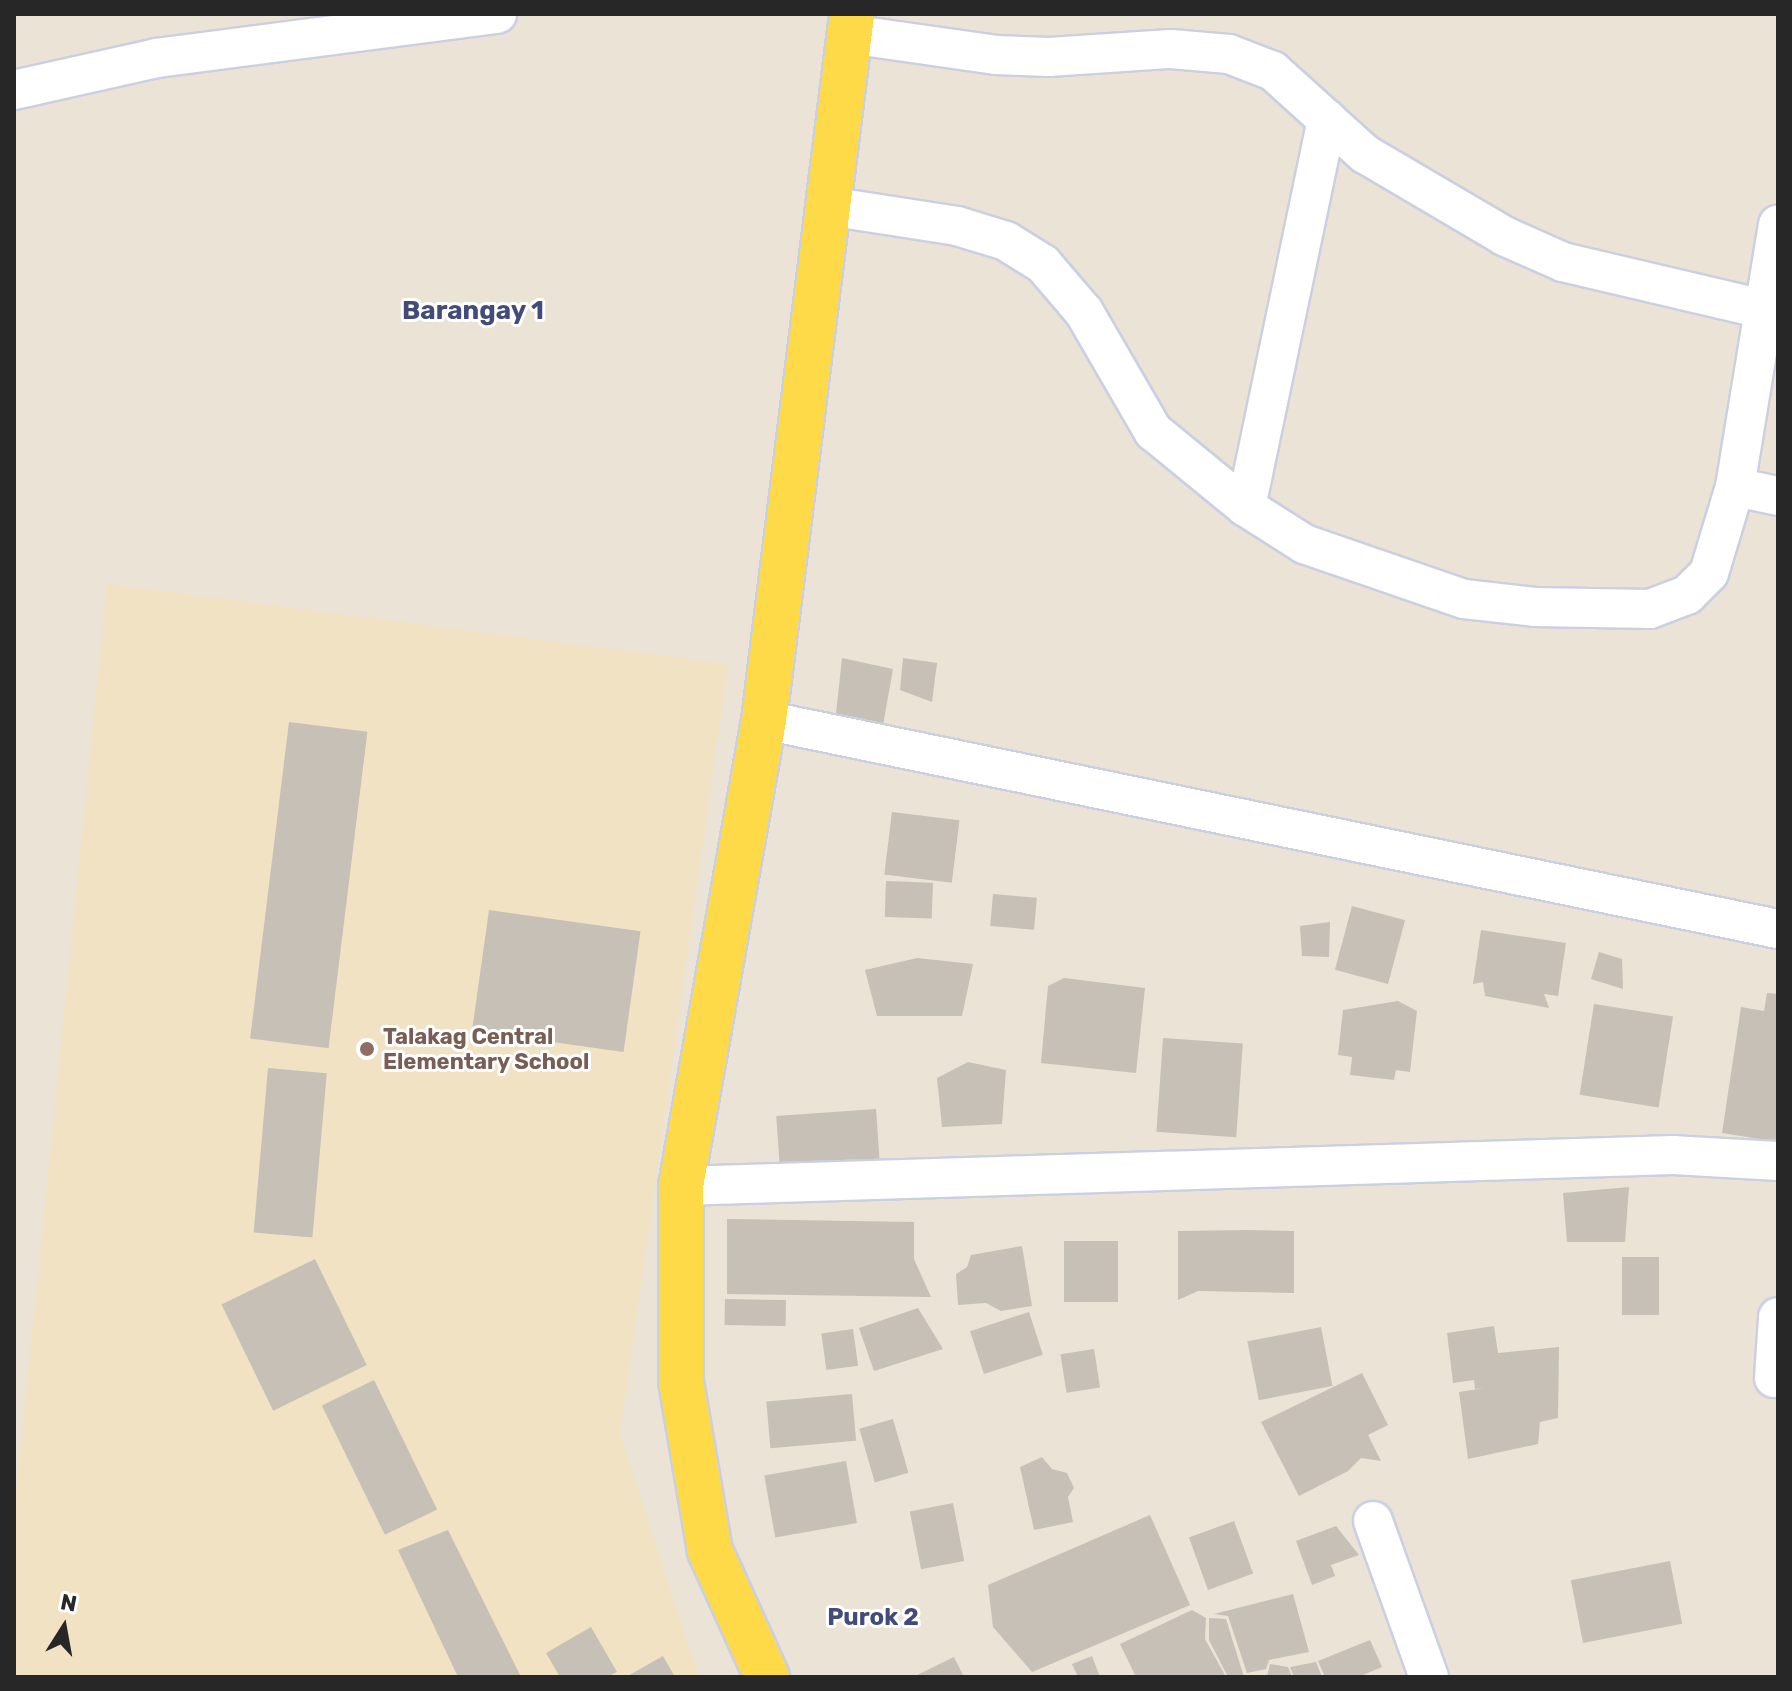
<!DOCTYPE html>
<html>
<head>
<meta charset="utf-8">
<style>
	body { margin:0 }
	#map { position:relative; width:1792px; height:1691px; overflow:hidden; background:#ebe3d6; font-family:Rubik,sans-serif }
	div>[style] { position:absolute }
	.education>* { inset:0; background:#f0e2c2 }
	.building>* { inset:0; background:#c6c0b6; transform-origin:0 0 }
	.roads { filter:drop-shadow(2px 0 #cbcfe2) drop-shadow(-2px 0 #cbcfe2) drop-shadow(0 2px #cbcfe2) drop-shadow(0 -2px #cbcfe2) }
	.minor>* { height:38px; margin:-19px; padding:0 19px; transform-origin:19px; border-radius:19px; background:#fff }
	.major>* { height:44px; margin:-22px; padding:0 22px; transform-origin:22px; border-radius:22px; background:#feda48 }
	.dots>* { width:22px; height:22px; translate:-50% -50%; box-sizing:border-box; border:4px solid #fff; border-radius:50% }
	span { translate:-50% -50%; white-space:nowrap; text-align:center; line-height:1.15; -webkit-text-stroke:6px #fff; paint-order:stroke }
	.education-label { font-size:22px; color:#785e54; font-weight:700 }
	.left { translate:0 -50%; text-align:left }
	.neighbourhood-label { font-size:24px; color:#434b7b; font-weight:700 }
	.quarter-label { font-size:26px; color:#434b7b; font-weight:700 }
	.frame { position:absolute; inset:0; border:16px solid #272727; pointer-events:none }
	.north { position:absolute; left:24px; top:1587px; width:80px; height:80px; -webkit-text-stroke:6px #fff; paint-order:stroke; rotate:11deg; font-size:22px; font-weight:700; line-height:32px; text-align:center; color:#272727 }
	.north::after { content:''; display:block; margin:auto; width:28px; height:36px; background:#272727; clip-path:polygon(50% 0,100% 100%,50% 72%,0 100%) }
</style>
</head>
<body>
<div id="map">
	<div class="education">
		<i style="clip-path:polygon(107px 584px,728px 664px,620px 1434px,699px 1677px,14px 1677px,14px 1514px)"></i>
	</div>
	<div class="building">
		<i style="clip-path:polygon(842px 658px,893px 669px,880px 742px,834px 732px)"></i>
		<i style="clip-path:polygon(903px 658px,937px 663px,932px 702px,900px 690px)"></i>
		<i style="left:289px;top:722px;width:79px;height:319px;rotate:7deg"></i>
		<i style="left:892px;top:812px;width:68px;height:63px;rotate:7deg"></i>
		<i style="left:886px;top:881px;width:47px;height:36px;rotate:2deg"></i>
		<i style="left:993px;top:894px;width:44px;height:32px;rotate:5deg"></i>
		<i style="left:1352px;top:906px;width:55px;height:66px;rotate:15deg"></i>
		<i style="left:489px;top:910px;width:153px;height:122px;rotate:8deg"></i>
		<i style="clip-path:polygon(1330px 922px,1329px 957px,1302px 956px,1300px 926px)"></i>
		<i style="clip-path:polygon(1481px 930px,1566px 943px,1558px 996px,1544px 994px,1549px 1008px,1485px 996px,1483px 982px,1473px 984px)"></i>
		<i style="clip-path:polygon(1599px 952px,1622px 959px,1623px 989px,1591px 979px)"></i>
		<i style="clip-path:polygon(917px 958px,973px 964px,962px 1016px,877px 1016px,865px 970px)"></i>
		<i style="clip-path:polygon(1064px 978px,1145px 988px,1136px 1073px,1041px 1063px,1048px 986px)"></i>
		<i style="clip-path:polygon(1767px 993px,1778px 994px,1778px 1142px,1722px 1133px,1741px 1007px,1764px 1011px)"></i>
		<i style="clip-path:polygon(1398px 1001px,1417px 1011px,1410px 1072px,1396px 1070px,1394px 1080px,1350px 1075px,1352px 1057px,1338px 1055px,1343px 1010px)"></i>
		<i style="left:1594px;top:1004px;width:80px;height:92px;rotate:9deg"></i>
		<i style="left:1163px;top:1038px;width:80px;height:94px;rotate:4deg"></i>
		<i style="clip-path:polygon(968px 1062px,1006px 1070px,1002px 1124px,942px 1127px,937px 1078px)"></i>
		<i style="left:268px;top:1068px;width:59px;height:165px;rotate:5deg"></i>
		<i style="left:876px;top:1109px;width:68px;height:100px;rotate:86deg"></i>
		<i style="clip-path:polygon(1629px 1187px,1625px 1242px,1567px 1242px,1563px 1193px)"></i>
		<i style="clip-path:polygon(727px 1219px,914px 1222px,914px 1259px,931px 1297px,727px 1294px)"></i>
		<i style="clip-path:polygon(1248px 1230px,1294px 1231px,1294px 1293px,1198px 1291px,1178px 1300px,1178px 1231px)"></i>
		<i style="left:1064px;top:1241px;width:54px;height:61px"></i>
		<i style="clip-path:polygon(1022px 1246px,1032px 1306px,1001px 1311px,986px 1303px,958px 1305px,956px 1274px,967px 1267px,971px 1255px)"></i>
		<i style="left:1622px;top:1257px;width:37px;height:58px"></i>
		<i style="left:315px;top:1259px;width:118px;height:104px;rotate:64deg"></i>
		<i style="left:725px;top:1299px;width:61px;height:26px;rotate:1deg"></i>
		<i style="clip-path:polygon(918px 1308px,943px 1349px,874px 1371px,859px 1328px)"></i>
		<i style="left:1029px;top:1312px;width:45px;height:62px;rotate:72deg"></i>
		<i style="clip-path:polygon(1494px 1326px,1498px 1353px,1559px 1347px,1558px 1418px,1540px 1422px,1538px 1444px,1468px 1459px,1459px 1392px,1485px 1388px,1475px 1389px,1474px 1380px,1453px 1383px,1447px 1333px)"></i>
		<i style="left:1321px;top:1327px;width:60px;height:75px;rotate:79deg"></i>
		<i style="left:853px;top:1329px;width:37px;height:32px;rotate:82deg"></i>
		<i style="left:1094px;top:1349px;width:39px;height:34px;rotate:81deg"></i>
		<i style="clip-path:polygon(1362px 1373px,1388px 1425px,1368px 1435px,1381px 1461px,1361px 1458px,1348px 1471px,1299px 1496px,1261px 1422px)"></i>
		<i style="left:374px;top:1380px;width:144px;height:58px;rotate:64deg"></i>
		<i style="left:852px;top:1394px;width:47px;height:86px;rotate:85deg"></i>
		<i style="left:893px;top:1419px;width:56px;height:35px;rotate:74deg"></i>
		<i style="clip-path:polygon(1042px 1457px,1052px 1469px,1067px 1473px,1074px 1488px,1068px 1497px,1073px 1522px,1034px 1530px,1020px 1467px)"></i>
		<i style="left:846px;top:1461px;width:63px;height:83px;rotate:80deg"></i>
		<i style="left:953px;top:1503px;width:59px;height:44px;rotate:79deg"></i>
		<i style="clip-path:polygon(1150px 1515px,1190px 1605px,1032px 1672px,993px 1627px,988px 1585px)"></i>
		<i style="left:1234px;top:1521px;width:56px;height:48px;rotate:70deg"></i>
		<i style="clip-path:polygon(1336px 1526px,1359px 1555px,1331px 1565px,1335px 1576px,1312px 1585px,1296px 1541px)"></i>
		<i style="clip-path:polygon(448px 1530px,521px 1677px,458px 1677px,398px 1550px)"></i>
		<i style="left:1670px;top:1561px;width:64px;height:101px;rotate:79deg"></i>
		<i style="clip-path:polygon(1293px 1594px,1309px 1652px,1269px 1660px,1266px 1669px,1247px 1673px,1228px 1616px,1214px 1614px)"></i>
		<i style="clip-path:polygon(1192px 1610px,1206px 1618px,1205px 1639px,1226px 1677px,1136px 1677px,1120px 1644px)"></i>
		<i style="clip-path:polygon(1209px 1618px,1226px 1619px,1244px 1677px,1228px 1677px,1209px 1640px)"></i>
		<i style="clip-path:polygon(591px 1627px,617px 1672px,607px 1677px,560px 1677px,546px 1653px)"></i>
		<i style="clip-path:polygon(1370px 1640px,1382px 1667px,1358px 1677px,1325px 1677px,1318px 1661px)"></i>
		<i style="clip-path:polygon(663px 1656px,675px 1677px,626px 1677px)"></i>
		<i style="clip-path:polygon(1092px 1656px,1100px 1677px,1078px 1677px,1072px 1664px)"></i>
		<i style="clip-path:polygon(954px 1657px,964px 1677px,913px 1677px)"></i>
		<i style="clip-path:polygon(1316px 1662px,1322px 1677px,1294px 1677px,1290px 1667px)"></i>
		<i style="clip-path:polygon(1270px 1664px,1288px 1667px,1292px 1677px,1267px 1677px)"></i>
	</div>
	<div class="roads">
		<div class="minor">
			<i style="left:849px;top:34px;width:148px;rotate:8.1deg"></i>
			<i style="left:996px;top:55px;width:53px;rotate:2.2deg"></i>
			<i style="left:1049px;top:57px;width:122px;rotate:-3.8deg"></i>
			<i style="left:1171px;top:49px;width:58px;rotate:4.9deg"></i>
			<i style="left:1229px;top:54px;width:47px;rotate:21.1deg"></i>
			<i style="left:1273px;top:71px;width:124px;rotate:42.1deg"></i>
			<i style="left:1365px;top:154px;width:161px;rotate:30.5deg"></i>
			<i style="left:1504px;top:236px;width:64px;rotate:23.8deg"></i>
			<i style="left:1563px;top:262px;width:206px;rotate:13.2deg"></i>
			<i style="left:14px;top:90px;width:147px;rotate:-12.6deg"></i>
			<i style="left:157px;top:58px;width:343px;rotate:-7.4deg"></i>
			<i style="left:828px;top:206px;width:131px;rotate:8.8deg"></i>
			<i style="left:957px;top:226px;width:51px;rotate:17deg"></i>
			<i style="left:1006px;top:241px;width:44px;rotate:31.9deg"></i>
			<i style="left:1043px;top:264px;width:63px;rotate:49.5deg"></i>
			<i style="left:1084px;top:312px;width:138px;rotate:59.9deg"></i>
			<i style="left:1153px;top:431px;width:120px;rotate:39.3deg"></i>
			<i style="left:1246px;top:507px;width:69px;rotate:32.5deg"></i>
			<i style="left:1304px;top:544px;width:169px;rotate:19deg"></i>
			<i style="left:1464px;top:599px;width:71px;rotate:6.4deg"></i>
			<i style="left:1535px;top:607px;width:115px;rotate:1deg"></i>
			<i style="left:1650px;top:609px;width:40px;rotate:-21deg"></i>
			<i style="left:1687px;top:595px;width:31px;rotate:-45deg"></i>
			<i style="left:1709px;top:573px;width:90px;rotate:-73.2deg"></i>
			<i style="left:1735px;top:487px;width:266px;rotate:-80.7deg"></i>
			<i style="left:1735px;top:487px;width:44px;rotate:11.8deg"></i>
			<i style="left:1246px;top:507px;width:396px;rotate:-78.2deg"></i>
			<i style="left:764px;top:720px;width:1035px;rotate:11.65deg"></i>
			<i style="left:681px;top:1186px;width:992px;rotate:-1.79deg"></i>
			<i style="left:1673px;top:1155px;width:105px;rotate:3.3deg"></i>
			<i style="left:1774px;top:1378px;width:61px;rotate:-86.2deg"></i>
			<i style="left:1373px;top:1521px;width:166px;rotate:70.3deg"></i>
		</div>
		<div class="major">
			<i style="left:767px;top:1677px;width:138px;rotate:-114.3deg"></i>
			<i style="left:710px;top:1551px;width:171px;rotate:-99.7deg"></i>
			<i style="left:681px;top:1382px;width:196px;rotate:-90deg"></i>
			<i style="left:681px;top:1186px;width:473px;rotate:-79.9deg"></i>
			<i style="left:764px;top:720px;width:711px;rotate:-82.89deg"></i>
		</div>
	</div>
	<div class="dots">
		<i style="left:367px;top:1049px;background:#8d6e63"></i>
	</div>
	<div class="education-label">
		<span class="left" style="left:383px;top:1049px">Talakag Central<br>Elementary School</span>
	</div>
	<div class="neighbourhood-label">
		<span style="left:873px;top:1618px">Purok 2</span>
	</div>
	<div class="quarter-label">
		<span style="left:473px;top:311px">Barangay 1</span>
	</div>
	<div class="frame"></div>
	<div class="north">N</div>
</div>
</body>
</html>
